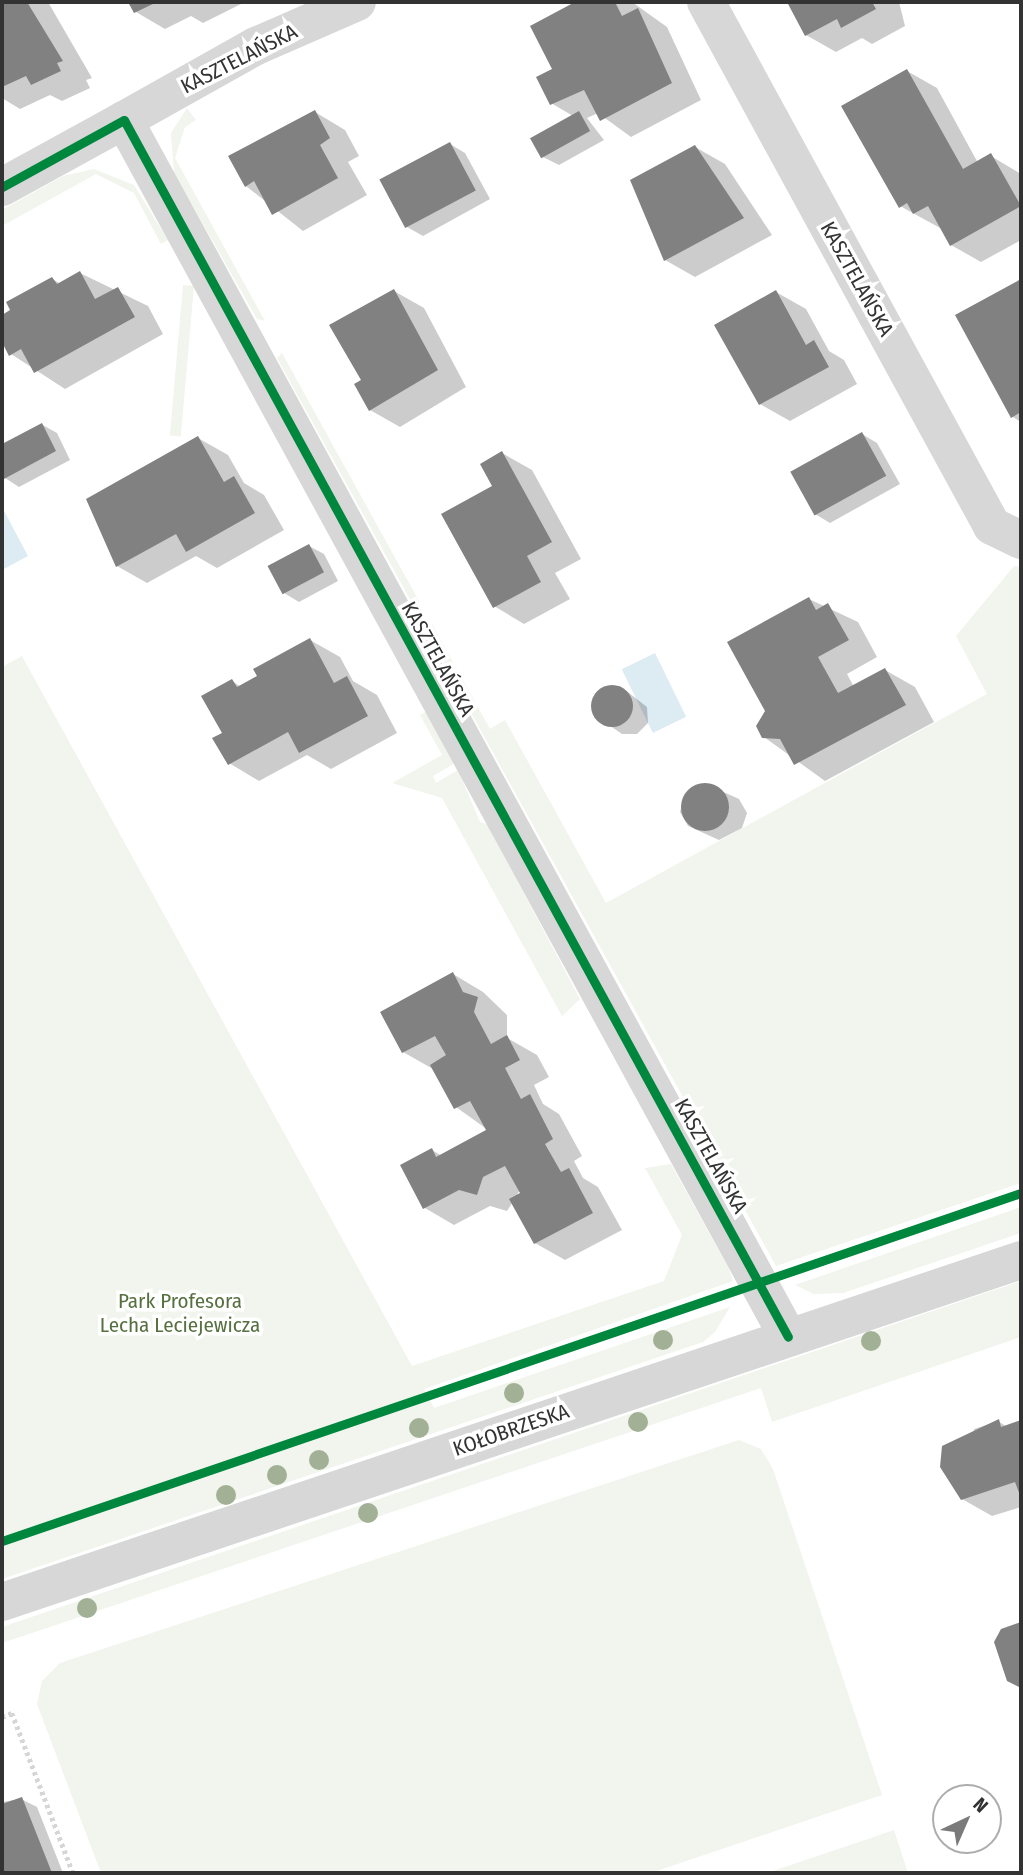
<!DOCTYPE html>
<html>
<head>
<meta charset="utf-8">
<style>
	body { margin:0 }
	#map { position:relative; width:1023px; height:1875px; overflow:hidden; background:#fff; font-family:"Fira Sans Condensed",sans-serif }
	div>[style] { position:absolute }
	.green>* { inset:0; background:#f1f5ed; transform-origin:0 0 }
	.water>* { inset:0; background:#ddebf3; transform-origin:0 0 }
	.shadow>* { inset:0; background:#0003 }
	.building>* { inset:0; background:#818181; transform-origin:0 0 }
	.round { border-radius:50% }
	.path>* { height:4.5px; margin-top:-2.25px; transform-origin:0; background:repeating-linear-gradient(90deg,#d6d6d6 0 3.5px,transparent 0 7px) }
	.minor>* { height:38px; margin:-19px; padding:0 19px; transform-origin:19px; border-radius:19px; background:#d7d7d7 }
	.cycleway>* { height:9px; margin:-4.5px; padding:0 4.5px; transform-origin:4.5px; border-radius:4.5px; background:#00873e }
	.trees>* { width:20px; height:20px; margin:-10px; border-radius:50%; background:#a2b095 }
	span { translate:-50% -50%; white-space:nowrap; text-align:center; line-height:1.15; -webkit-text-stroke:7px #fff; paint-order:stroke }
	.street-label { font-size:21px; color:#333 }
	.park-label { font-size:21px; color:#56703f }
	.frame { position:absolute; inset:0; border:4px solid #333; pointer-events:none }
	.north { position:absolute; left:932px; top:1784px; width:70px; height:70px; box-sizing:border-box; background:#fff; border:2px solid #adadad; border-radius:50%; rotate:44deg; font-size:19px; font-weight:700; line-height:28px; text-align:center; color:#333 }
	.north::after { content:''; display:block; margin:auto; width:24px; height:32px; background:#7a7a7a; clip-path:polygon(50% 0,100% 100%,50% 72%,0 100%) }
</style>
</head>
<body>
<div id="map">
	<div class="green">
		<i style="clip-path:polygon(187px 108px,196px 120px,185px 127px,175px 158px,265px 321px,257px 319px,174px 173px,171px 133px)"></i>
		<i style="clip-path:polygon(94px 169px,134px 185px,168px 240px,161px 244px,134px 193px,96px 174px,2px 226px,2px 210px,63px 176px)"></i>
		<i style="left:183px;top:285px;width:11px;height:151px;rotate:5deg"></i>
		<i style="clip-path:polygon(282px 353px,351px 478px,419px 601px,411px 601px,277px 358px)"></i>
		<i style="clip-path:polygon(1014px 566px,1021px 567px,1021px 1183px,776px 1266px,426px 631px,432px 624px,490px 729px,505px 720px,606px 903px,987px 694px,956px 636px)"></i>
		<i style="clip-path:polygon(22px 656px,412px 1366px,664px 1281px,682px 1235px,645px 1168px,671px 1164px,729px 1269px,733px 1281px,424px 1389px,434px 1408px,730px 1307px,715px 1332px,703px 1342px,2px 1579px,2px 667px)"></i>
		<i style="clip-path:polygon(427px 711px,455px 763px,433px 776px,436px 783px,458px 770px,480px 822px,487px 824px,580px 999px,562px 1016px,442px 798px,392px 783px,442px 755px,420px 715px)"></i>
		<i style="clip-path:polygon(1021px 1207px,1021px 1233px,843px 1293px,814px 1294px,795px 1285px)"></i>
		<i style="clip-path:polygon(1021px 1281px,1021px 1337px,772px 1422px,761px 1388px,2px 1643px,2px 1627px)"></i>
		<i style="clip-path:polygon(739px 1440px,761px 1449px,773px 1469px,882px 1795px,651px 1873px,101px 1873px,37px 1704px,42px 1681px,60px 1663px)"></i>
		<i style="clip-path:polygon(894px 1830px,908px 1873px,767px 1873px,862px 1841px)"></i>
	</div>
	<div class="water">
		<i style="clip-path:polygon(2px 507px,28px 556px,2px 570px)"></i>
		<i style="left:655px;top:653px;width:71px;height:37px;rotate:64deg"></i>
	</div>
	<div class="shadow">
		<i style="clip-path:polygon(2px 2px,48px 2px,92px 78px,86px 80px,90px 88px,62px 101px,50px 95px,20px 109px,2px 98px)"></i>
		<i style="clip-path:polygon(130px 2px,243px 2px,243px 3px,203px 23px,191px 16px,165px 29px,136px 12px)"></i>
		<i style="clip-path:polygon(579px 2px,632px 2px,667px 27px,701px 100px,631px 137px,598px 113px,587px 118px,604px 140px,559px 165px,543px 157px,573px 116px,551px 103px,554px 69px,532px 26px)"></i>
		<i style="clip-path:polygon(789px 2px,899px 2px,905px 26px,872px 44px,862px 38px,836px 52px,806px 35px)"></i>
		<i style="clip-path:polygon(907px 71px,937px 88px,978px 163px,991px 156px,1021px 174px,1021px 240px,981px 262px,951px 245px,942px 229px,900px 206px)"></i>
		<i style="clip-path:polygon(315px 112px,345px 130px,359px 156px,348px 162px,367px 195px,303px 231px,246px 186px)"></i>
		<i style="clip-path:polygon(450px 144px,465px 153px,490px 199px,423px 236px,407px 227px)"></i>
		<i style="clip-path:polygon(695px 147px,725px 164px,772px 235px,695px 277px,665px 260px)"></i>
		<i style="clip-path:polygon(80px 273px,148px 306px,163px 334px,65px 389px,11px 354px,2px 339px,2px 317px,52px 279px,61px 284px)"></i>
		<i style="clip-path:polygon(1021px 281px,1021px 422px,1013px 417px)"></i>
		<i style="clip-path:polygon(394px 291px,424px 308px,466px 387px,400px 427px,370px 410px,363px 381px)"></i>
		<i style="clip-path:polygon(776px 292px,806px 309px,829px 351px,844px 360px,857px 384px,790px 421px,760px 404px)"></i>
		<i style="clip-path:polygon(41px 424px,57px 433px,70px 460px,19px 487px,2px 476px,2px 446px)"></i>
		<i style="clip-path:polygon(862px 434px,877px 443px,900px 484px,830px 523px,815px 514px)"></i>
		<i style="clip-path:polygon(198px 438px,228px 455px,244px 483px,264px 495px,284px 530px,217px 568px,196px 556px,147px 583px,117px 566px)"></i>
		<i style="clip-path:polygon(502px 453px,532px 470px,581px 559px,555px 573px,570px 599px,524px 624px,494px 606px,494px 487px)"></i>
		<i style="clip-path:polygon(309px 546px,324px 554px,338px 581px,299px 602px,284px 593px)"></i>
		<i style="clip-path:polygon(809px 599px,858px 622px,877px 657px,847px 674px,854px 687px,885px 670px,915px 687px,934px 722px,825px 781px,764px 737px)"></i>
		<i style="clip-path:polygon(310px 640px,340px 657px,353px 681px,377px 695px,397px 733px,331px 769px,307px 755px,259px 781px,229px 763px,224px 733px,232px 681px,241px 687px)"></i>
		<i style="clip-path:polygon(620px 686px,647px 707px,648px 723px,637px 734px,622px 734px,594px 715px,593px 699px,604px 687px)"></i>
		<i style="clip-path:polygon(708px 785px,739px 799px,747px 813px,742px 828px,719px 840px,688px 826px,680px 812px,684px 796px)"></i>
		<i style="clip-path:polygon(453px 974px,483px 992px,507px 1015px,507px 1038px,537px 1055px,549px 1077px,534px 1085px,543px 1104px,559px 1114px,582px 1156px,574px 1161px,583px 1178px,598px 1187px,622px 1230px,565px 1260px,535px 1243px,520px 1190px,507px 1211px,490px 1206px,454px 1225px,425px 1208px,432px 1150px,442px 1156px,488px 1130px,456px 1107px,433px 1069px,403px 1052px)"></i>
		<i style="clip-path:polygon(998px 1421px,1007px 1427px,1021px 1422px,1021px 1507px,992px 1516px,962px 1499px,974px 1429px)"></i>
		<i style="clip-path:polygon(21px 1799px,37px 1807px,63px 1873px,2px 1873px,2px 1802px)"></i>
	</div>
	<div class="building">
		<i style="clip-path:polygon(2px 2px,27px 2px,63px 61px,57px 63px,61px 71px,31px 85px,26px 76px,2px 87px)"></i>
		<i style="clip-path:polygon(128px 2px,157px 2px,134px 13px)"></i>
		<i style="clip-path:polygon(575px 2px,615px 2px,622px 16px,638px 8px,672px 83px,600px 121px,584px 90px,550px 105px,536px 77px,552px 69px,530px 26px)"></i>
		<i style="clip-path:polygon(787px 2px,872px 2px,876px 9px,841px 28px,837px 19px,805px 36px)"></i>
		<i style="clip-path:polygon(907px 69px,963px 169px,991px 153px,1021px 206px,950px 246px,928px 206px,913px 214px,907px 203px,899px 208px,841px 106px)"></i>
		<i style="clip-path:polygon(315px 110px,330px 138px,320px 145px,338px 178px,272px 215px,254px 181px,245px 187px,228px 156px)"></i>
		<i style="left:579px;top:111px;width:23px;height:56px;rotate:61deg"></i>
		<i style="left:450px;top:142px;width:55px;height:80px;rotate:62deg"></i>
		<i style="clip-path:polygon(695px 145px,744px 218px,664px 261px,630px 180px)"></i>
		<i style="clip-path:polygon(80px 271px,95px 299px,118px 287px,135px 317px,34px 373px,21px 349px,9px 356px,2px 342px,2px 315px,10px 310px,6px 302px,52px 277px,57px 284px)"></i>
		<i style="clip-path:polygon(1021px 279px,1021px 412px,1011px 418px,955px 315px)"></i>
		<i style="clip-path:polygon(394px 289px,438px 370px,369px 411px,354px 384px,361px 380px,329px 325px)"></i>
		<i style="clip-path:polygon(776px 290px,806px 345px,814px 340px,829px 367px,759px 405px,714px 325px)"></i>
		<i style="clip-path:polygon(42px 423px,56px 451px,2px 480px,2px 444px)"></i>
		<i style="left:862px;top:432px;width:50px;height:82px;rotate:61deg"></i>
		<i style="clip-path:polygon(198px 436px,224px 482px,234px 476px,255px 513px,186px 552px,176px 534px,116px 567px,86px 499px)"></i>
		<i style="clip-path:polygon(502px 451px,552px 542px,527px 556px,541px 582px,493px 608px,441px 514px,492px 486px,480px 464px)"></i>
		<i style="left:309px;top:544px;width:32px;height:47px;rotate:62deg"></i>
		<i style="clip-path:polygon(809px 597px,816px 610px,828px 603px,849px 640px,818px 657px,838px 693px,885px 668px,906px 705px,794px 765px,780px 739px,762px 738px,756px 726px,765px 711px,727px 642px)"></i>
		<i style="clip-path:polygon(310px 638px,334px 683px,347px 676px,368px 716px,299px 753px,288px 732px,228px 765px,212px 738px,222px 733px,201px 696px,232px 679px,237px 687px,257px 676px,253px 669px)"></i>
		<i class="round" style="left:591px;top:685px;width:42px;height:42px"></i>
		<i class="round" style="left:681px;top:783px;width:48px;height:48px"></i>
		<i style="clip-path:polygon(453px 972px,463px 992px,478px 997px,474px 1012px,491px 1044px,507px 1035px,520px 1060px,505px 1068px,521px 1099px,530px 1094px,553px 1139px,545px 1144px,561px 1172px,569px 1168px,593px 1213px,534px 1244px,509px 1199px,520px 1193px,505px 1166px,483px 1177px,477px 1195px,459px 1190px,423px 1209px,400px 1165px,432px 1148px,436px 1157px,486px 1130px,470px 1101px,454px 1109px,430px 1065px,446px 1055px,435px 1036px,402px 1053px,380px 1012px)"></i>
		<i style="clip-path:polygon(999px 1419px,1001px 1427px,1021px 1420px,1021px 1498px,1015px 1482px,961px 1500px,940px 1467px,942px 1446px)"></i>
		<i style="clip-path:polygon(1021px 1622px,1021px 1688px,1007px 1681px,994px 1642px,1001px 1629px)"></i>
		<i style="clip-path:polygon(22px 1797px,52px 1873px,2px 1873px,2px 1804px)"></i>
	</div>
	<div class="path">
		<i style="left:2px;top:1717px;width:11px;rotate:-22deg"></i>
		<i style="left:12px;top:1713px;width:171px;rotate:69.1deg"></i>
	</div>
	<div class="minor">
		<i style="left:706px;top:2px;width:597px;rotate:61.37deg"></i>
		<i style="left:992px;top:526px;width:32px;rotate:26deg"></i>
		<i style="left:124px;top:120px;width:151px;rotate:-29.3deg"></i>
		<i style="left:256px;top:46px;width:110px;rotate:-23.5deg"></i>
		<i style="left:2px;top:187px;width:139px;rotate:-28.8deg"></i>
		<i style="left:124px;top:120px;width:1386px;rotate:61.38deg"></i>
		<i style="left:2px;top:1602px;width:1075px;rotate:-18.55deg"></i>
	</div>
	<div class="cycleway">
		<i style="left:2px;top:187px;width:139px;rotate:-28.8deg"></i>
		<i style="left:124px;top:120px;width:1386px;rotate:61.38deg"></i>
		<i style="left:2px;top:1541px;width:1077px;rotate:-18.86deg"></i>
	</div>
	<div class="trees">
		<i style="left:663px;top:1340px"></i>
		<i style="left:871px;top:1341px"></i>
		<i style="left:514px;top:1393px"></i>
		<i style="left:638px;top:1422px"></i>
		<i style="left:419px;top:1428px"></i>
		<i style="left:319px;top:1460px"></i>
		<i style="left:277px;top:1475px"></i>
		<i style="left:226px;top:1495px"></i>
		<i style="left:368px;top:1513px"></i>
		<i style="left:87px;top:1608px"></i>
	</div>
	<div class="street-label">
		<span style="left:239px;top:59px;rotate:-27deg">KASZTELAŃSKA</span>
		<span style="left:857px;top:279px;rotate:61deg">KASZTELAŃSKA</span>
		<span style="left:438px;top:659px;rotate:61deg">KASZTELAŃSKA</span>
		<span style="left:711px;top:1156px;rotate:61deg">KASZTELAŃSKA</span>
		<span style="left:511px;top:1430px;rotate:-19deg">KOŁOBRZESKA</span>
	</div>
	<div class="park-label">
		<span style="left:180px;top:1313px">Park Profesora<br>Lecha Leciejewicza</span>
	</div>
	<div class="frame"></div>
	<div class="north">N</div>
</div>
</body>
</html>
